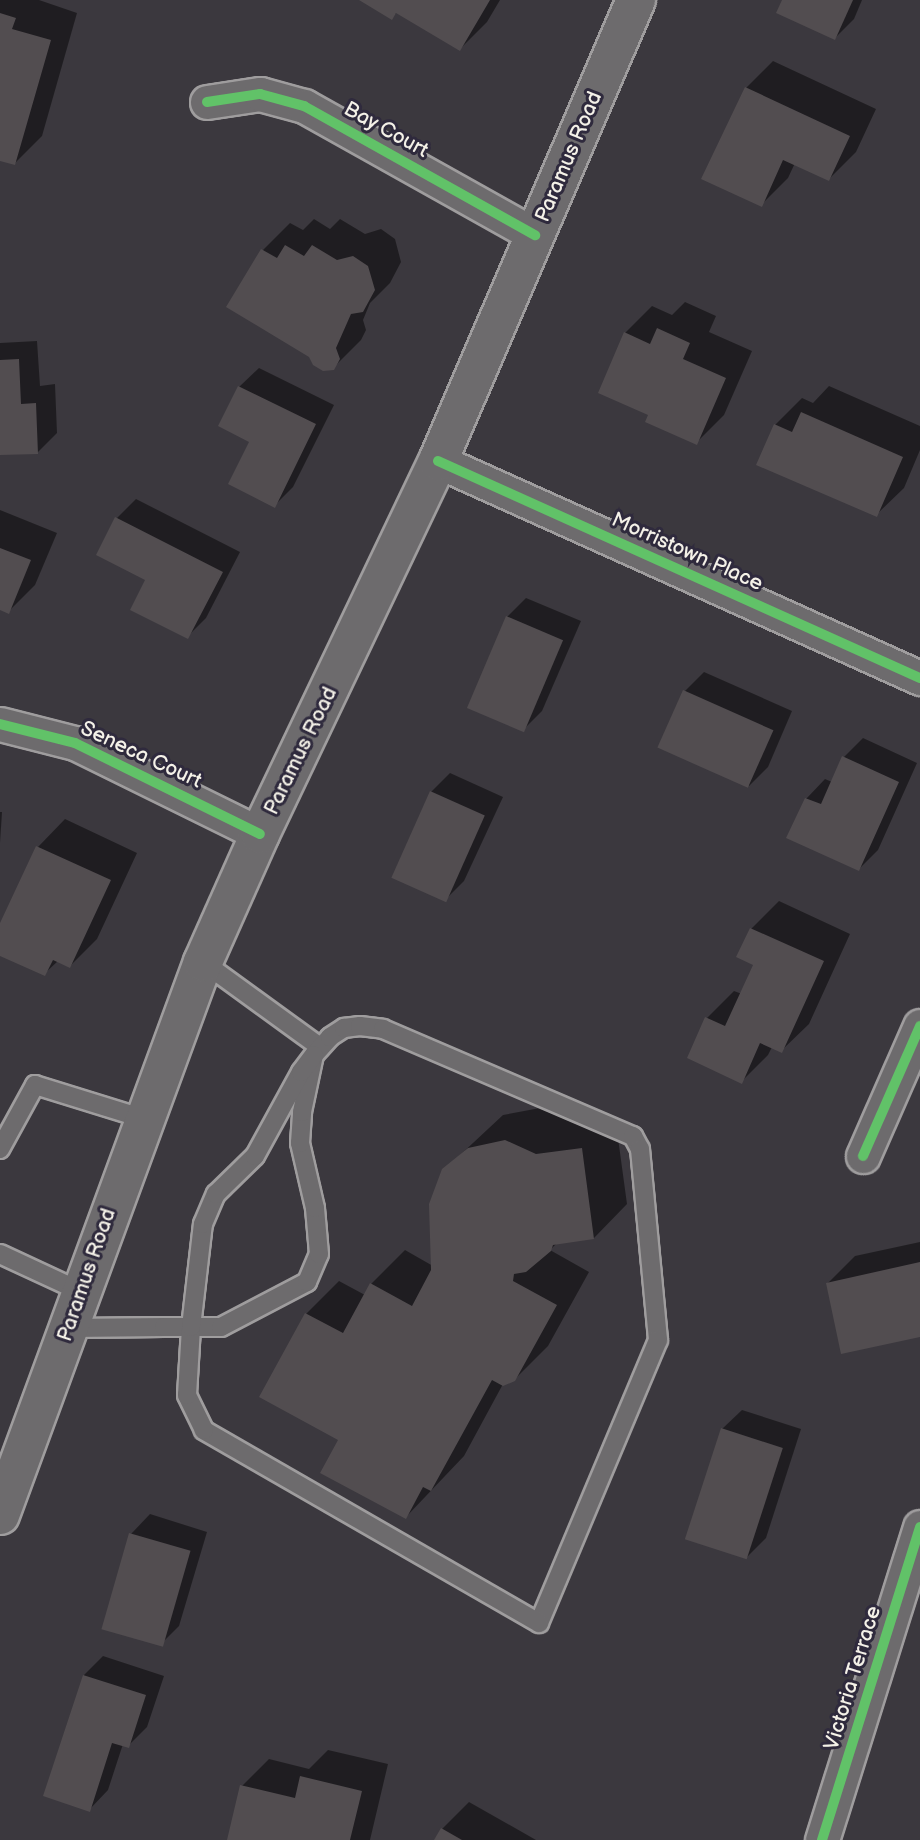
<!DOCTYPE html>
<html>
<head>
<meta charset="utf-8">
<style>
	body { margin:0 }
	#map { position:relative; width:920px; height:1840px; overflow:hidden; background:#3b383e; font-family:"Balsamiq Sans",sans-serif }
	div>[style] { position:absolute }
	.shadow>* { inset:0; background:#0007 }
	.building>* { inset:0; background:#524d50; transform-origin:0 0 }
	.roads { filter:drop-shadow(2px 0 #9f9d9e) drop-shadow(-2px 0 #9f9d9e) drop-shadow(0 2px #9f9d9e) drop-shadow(0 -2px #9f9d9e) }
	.service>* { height:18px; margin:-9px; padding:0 9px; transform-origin:9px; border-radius:9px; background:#6d6b6d }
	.minor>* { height:33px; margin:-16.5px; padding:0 16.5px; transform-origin:16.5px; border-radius:16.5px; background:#6d6b6d }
	.secondary>* { height:38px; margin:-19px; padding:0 19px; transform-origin:19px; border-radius:19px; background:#6d6b6d }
	.cycleway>* { height:10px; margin:-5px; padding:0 5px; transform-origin:5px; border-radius:5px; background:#61c268 }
	span { translate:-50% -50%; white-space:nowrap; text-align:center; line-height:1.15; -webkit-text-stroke:6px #2f2a3d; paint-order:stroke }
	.street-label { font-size:21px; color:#f4f1e8 }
</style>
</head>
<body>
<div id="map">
	<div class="shadow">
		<i style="clip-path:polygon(0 0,39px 0,77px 13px,42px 136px,15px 163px,0 159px)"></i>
		<i style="clip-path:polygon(362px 0,500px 0,487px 22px,460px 49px,397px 12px,392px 17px)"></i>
		<i style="clip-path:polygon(783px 0,862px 0,854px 19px,835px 38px)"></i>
		<i style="clip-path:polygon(773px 61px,876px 109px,856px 152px,829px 179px,795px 163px,788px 178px,761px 205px,746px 88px)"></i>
		<i style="clip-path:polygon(314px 219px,330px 229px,340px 219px,365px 234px,381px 229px,395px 239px,401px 262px,390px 283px,370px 303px,363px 320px,366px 330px,361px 340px,333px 368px,263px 250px,290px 223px,303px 230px)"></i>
		<i style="clip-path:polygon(685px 302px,716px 316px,709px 332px,752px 351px,724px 415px,696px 443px,650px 414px,625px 333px,652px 306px,672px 315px)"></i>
		<i style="clip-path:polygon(37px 341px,40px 386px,55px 384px,57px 433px,38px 452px,0 454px,0 343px)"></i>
		<i style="clip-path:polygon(259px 368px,334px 405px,293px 487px,274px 506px,251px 441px,239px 387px)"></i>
		<i style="clip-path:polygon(829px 386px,920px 426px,920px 450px,904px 488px,876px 515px,775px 425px,802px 398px,813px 403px)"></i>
		<i style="clip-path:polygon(136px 499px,240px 552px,206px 618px,187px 637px,148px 580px,117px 518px)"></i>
		<i style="clip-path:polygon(0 510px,57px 533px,35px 585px,8px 612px,0 608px)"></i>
		<i style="clip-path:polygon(526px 598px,581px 621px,542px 711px,523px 730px,507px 617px)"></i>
		<i style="clip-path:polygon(704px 672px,792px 711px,768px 767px,749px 786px,685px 691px)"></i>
		<i style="clip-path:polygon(863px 738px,917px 763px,878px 850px,859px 869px,806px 799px,825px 779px,832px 782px,844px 757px)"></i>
		<i style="clip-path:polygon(450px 773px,503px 797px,464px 881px,445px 900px,431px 792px)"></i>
		<i style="clip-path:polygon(0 812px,2px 812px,0 843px)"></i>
		<i style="clip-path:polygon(65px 819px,137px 853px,97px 939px,70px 966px,58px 961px,44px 974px,0 954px,0 927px,38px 847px)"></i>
		<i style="clip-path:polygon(779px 901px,850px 934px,809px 1024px,781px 1051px,772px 1047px,768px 1055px,741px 1082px,707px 1018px,734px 991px,742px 994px,755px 964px,739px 956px,751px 929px)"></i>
		<i style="clip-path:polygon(540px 1108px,570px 1121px,615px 1116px,627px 1204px,594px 1238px,557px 1243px,550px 1250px,589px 1272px,548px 1346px,514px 1380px,503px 1384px,464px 1456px,406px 1517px,341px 1439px,306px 1314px,339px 1281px,365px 1295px,371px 1284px,405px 1250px,433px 1266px,444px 1170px,503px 1115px)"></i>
		<i style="clip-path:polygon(920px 1242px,920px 1335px,828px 1283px,855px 1256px)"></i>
		<i style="clip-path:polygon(742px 1410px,801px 1429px,766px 1538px,747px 1557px,722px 1429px)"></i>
		<i style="clip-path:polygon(150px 1514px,207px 1532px,179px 1626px,160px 1645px,131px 1534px)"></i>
		<i style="clip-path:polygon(103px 1656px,164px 1676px,147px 1727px,128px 1746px,123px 1744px,108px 1790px,89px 1810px,84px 1675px)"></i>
		<i style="clip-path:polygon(328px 1750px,388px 1764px,370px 1840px,229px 1840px,242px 1786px,269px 1759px,309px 1769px)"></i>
		<i style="clip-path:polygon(469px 1802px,536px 1840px,436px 1840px,442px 1829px)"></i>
	</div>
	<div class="building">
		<i style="clip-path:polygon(359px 0,490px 0,460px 51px,396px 13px,392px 20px)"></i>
		<i style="clip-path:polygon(782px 0,853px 0,835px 40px,776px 13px)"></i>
		<i style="clip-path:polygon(0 13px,16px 18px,12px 29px,51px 40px,15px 165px,0 161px)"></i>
		<i style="clip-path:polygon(745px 87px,850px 136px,829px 181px,783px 160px,762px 207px,701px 179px)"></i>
		<i style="clip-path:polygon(285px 245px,304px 256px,312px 245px,337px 260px,353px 256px,368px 266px,375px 290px,363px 312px,351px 314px,336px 348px,340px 359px,334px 370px,323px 371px,313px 365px,309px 357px,226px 307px,261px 249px,277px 258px)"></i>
		<i style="clip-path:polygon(657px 328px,690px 343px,683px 359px,726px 378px,697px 445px,645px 422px,648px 415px,598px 393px,624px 332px,650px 344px)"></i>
		<i style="clip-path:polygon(19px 359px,21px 404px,36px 403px,38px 454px,0 455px,0 360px)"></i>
		<i style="clip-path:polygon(238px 386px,316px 424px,275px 508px,228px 484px,249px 442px,218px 426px)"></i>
		<i style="clip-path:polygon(801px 412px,903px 457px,877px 517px,756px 465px,774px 424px,792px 432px)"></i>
		<i style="clip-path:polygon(115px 517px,223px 572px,188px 639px,130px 610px,145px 580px,96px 555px)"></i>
		<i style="clip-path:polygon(0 548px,31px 560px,9px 614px,0 610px)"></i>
		<i style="left:506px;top:616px;width:62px;height:100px;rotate:23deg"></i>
		<i style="left:683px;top:690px;width:99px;height:63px;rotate:24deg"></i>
		<i style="clip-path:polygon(842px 756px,899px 782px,859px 871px,786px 838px,805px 798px,821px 804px)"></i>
		<i style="left:430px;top:791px;width:60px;height:95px;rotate:24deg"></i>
		<i style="clip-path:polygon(36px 846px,111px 880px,70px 968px,53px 960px,45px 976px,0 956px,0 923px)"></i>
		<i style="clip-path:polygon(750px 928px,824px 961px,782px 1053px,760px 1043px,742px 1084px,687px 1058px,705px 1017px,725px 1026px,753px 965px,736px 957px)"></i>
		<i style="clip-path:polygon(505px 1140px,536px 1154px,582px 1148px,594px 1239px,553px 1245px,551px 1251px,526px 1272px,514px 1274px,513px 1281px,557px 1305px,515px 1381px,503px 1386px,492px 1380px,431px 1491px,423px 1487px,406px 1519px,320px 1473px,338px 1440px,259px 1397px,305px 1313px,343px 1333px,370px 1283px,412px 1306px,431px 1270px,429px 1204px,442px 1169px,468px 1148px)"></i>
		<i style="clip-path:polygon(920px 1262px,920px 1337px,841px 1354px,826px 1283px)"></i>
		<i style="left:721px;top:1428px;width:65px;height:117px;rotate:18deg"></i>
		<i style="left:129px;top:1533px;width:64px;height:100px;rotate:16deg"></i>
		<i style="clip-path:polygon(83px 1675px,146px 1695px,129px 1748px,112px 1743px,90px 1812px,43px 1796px)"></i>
		<i style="clip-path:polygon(300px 1776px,362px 1791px,350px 1840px,227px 1840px,240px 1785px,295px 1798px)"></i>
		<i style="clip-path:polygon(441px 1828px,462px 1840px,434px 1840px)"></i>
	</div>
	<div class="roads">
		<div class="service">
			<i style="left:203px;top:962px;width:145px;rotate:36deg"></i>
			<i style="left:0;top:1149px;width:73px;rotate:-61.3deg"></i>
			<i style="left:35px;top:1085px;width:115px;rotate:17.2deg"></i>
			<i style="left:0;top:1254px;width:90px;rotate:24.9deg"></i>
			<i style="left:70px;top:1328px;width:94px;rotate:-0.6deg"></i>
			<i style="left:164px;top:1327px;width:57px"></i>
			<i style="left:221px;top:1327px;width:97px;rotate:-27.6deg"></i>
			<i style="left:307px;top:1282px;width:30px;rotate:-67deg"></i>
			<i style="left:319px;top:1254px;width:46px;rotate:-95deg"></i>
			<i style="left:315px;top:1208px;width:67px;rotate:-103deg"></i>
			<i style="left:300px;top:1143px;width:31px;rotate:-86deg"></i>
			<i style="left:302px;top:1112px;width:58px;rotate:-78.1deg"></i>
			<i style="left:314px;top:1055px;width:24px;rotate:-48deg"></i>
			<i style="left:330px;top:1037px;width:17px;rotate:-33deg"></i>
			<i style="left:344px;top:1028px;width:16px;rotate:-7deg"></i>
			<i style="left:360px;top:1026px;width:23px;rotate:7deg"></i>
			<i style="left:383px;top:1029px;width:272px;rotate:23.2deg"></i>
			<i style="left:633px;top:1136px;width:15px;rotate:62deg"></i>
			<i style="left:640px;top:1149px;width:192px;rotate:84.6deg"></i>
			<i style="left:658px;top:1340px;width:307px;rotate:112.8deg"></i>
			<i style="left:539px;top:1623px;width:387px;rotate:-150.1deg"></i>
			<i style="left:204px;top:1430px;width:39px;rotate:-116deg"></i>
			<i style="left:187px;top:1395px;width:68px;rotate:-86.6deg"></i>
			<i style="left:191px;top:1327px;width:104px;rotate:-83.4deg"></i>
			<i style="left:203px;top:1224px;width:33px;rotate:-67deg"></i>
			<i style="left:216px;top:1194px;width:54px;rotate:-44.3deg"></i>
			<i style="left:255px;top:1156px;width:96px;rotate:-61.3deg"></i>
			<i style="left:301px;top:1072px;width:21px;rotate:-53deg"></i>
		</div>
		<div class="minor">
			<i style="left:207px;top:102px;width:54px;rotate:-8.6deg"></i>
			<i style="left:260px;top:94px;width:46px;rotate:15.3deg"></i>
			<i style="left:304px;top:106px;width:265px;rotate:29.2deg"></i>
			<i style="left:438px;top:461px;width:529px;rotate:24.24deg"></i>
			<i style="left:0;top:724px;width:77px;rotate:14.2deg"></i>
			<i style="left:75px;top:743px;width:206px;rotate:26.2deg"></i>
			<i style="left:863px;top:1156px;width:142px;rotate:-66.3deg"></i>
			<i style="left:822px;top:1840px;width:328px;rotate:-72.6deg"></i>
		</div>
		<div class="secondary">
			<i style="left:0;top:1515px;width:589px;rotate:-69.84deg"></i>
			<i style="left:203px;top:962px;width:140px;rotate:-66deg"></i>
			<i style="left:260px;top:834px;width:413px;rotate:-64.5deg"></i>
			<i style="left:438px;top:461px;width:502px;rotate:-66.76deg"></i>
		</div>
	</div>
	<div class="cycleway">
		<i style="left:207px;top:102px;width:54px;rotate:-8.6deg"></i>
		<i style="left:260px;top:94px;width:46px;rotate:15.3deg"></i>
		<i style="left:304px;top:106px;width:265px;rotate:29.2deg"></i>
		<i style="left:438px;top:461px;width:529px;rotate:24.24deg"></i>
		<i style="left:0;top:724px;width:77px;rotate:14.2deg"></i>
		<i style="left:75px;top:743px;width:206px;rotate:26.2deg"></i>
		<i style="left:863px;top:1156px;width:142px;rotate:-66.3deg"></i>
		<i style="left:822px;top:1840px;width:328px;rotate:-72.6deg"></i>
	</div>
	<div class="street-label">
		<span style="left:386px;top:130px;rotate:29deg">Bay Court</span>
		<span style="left:569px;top:157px;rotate:-67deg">Paramus Road</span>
		<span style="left:687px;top:552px;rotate:24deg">Morristown Place</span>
		<span style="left:301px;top:751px;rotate:-64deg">Paramus Road</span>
		<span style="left:141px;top:755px;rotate:25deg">Seneca Court</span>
		<span style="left:87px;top:1275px;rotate:-71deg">Paramus Road</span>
		<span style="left:853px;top:1678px;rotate:-73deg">Victoria Terrace</span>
	</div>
</div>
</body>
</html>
